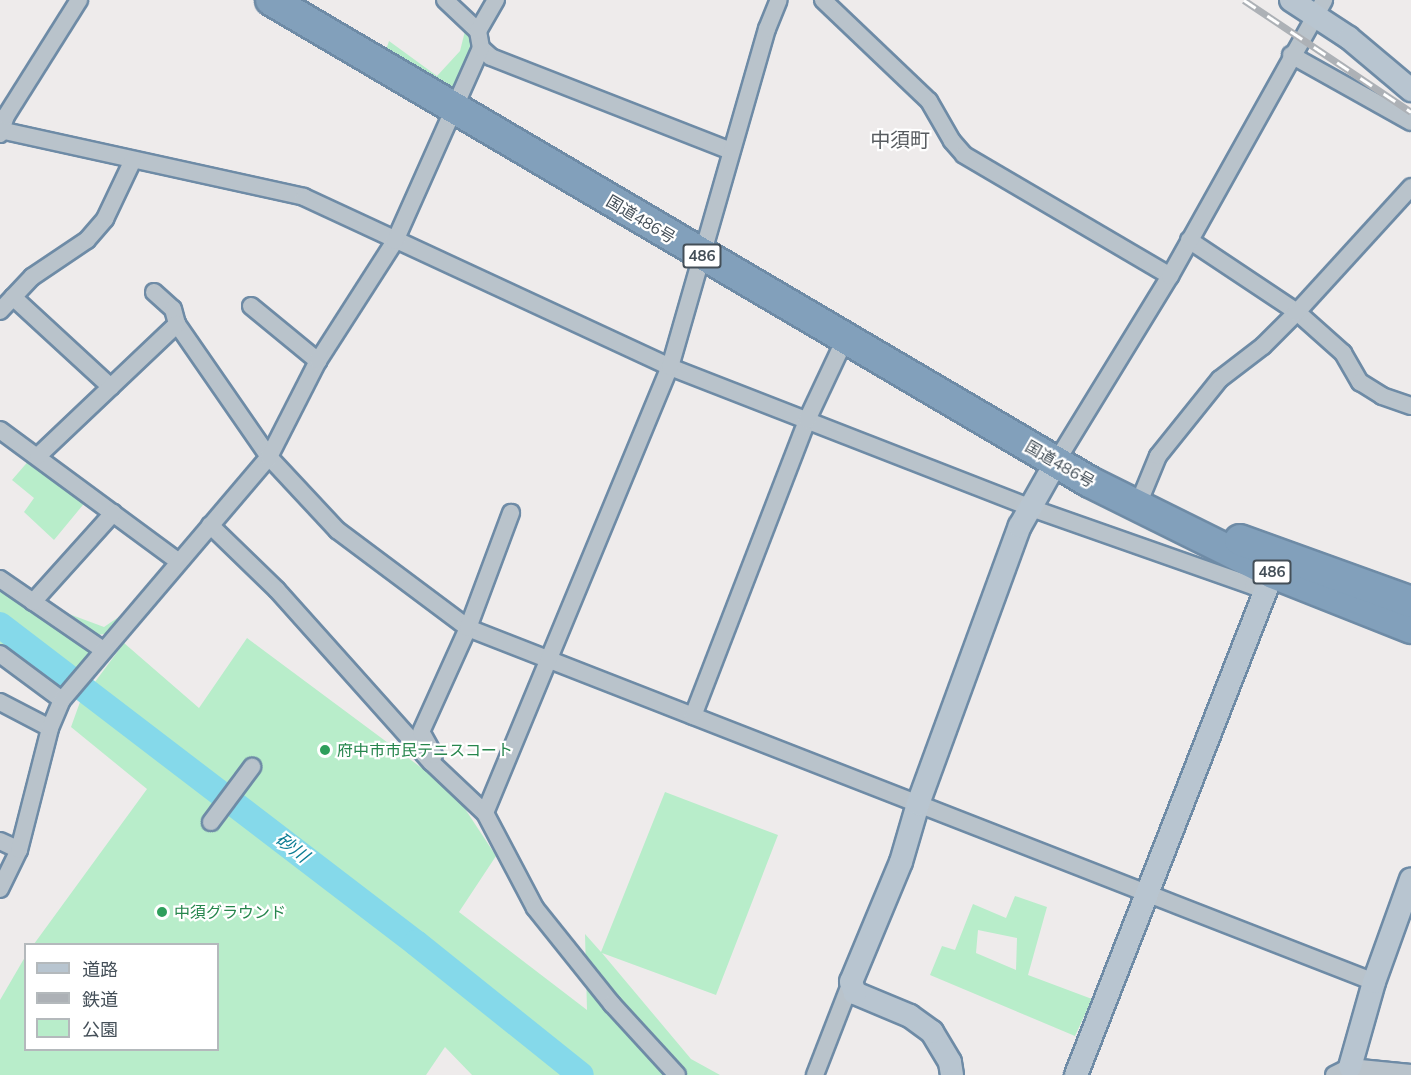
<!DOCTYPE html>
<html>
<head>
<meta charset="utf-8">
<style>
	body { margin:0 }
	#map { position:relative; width:1411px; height:1075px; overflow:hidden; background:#eeebeb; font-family:Mulish,"Noto Sans JP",sans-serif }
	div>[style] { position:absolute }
	.green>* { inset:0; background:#b8edca }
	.river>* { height:26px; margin:-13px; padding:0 13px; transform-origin:13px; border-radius:13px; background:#85d9ea }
	.roads { filter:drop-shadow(2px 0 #6e8ba6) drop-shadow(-2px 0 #6e8ba6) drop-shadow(0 2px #6e8ba6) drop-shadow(0 -2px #6e8ba6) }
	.street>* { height:16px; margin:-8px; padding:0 8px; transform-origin:8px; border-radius:8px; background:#b9c3cb }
	.secondary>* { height:22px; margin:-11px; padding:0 11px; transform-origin:11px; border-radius:11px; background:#b8c5d0 }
	.highway>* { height:30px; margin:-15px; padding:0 15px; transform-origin:15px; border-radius:15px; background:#82a0bb }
	.rail>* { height:7px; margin-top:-3.5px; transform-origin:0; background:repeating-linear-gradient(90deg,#fff 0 14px,#adb1b6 0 28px); box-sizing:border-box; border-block:2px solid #adb1b6 }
	.dots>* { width:16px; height:16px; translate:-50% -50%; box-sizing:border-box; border:3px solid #fff; border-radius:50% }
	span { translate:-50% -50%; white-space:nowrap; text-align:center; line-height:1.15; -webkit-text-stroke:4.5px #fff; paint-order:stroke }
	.shield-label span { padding:2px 4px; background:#fff; border:2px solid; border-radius:4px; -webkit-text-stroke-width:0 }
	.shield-label { font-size:15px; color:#444f58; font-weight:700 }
	.street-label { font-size:16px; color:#444f58 }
	.leisure-label { font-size:16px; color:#27864d }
	.left { translate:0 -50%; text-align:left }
	.water-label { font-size:18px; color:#0d7d94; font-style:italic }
	.quarter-label { font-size:20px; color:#585c60 }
	.legend { position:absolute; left:24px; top:943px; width:195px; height:108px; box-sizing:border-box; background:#fff; border:2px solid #b4b9bc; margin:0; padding:8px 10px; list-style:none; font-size:18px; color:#444f58 }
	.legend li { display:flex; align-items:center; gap:12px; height:30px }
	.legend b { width:30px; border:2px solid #b4b9bc }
</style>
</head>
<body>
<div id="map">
	<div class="green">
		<i style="clip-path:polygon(466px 27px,471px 31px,469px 59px,454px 89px,386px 50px,389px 41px,437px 76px,460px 51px)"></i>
		<i style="clip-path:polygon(31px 458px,87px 500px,54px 540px,24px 512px,34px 498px,12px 480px)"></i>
		<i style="clip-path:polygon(0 584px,93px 649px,61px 691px,0 645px)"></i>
		<i style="clip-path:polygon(61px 611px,104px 627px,126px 612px,110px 633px,98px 635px,83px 630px)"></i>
		<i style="clip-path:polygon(247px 638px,454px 792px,496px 856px,459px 912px,587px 1010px,585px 934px,601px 952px,665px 792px,778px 835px,716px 995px,602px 953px,691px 1059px,720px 1075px,472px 1075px,445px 1047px,426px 1075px,0 1075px,0 1000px,25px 957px,26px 1050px,218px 1050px,218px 944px,34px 944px,147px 789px,71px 727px,80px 702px,124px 643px,199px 708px)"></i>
		<i style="clip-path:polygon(evenodd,1015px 896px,1047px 907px,1028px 975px,1092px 999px,1075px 1036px,930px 975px,942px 946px,955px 950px,973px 904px,1006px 918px,1015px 896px,978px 930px,1017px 938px,1016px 970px,976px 953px,978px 930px)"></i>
	</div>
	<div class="river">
		<i style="left:0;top:625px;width:524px;rotate:37.4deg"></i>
		<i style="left:416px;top:943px;width:211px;rotate:38.7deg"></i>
	</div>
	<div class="roads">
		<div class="street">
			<i style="left:445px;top:0;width:45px;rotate:43.2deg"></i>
			<i style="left:823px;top:0;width:146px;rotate:43.6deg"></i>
			<i style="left:929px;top:101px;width:46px;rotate:60.1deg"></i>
			<i style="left:952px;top:141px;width:18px;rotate:49deg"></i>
			<i style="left:964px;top:155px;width:239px;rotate:30.4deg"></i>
			<i style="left:481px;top:48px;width:13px;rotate:42deg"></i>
			<i style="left:491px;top:57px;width:258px;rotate:21.4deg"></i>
			<i style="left:1291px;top:55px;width:137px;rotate:29.2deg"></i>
			<i style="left:0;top:130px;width:311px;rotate:12.4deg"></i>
			<i style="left:304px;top:197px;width:404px;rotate:24.9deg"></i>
			<i style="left:670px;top:367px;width:388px;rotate:21.3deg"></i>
			<i style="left:1031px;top:508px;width:235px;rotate:19.4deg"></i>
			<i style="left:1253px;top:586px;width:24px;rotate:-33deg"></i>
			<i style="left:0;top:134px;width:19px;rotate:-72deg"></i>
			<i style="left:6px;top:116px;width:137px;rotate:-57.8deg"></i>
			<i style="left:1189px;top:240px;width:130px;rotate:33.7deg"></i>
			<i style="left:1297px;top:312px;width:62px;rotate:41.7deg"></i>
			<i style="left:1343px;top:353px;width:34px;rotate:60deg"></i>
			<i style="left:1360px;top:382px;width:26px;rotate:32deg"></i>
			<i style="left:1382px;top:396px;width:31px;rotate:19deg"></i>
			<i style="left:154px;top:292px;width:25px;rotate:42deg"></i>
			<i style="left:173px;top:309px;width:16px;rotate:75deg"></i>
			<i style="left:177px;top:324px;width:162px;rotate:55.3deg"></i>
			<i style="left:269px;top:457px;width:100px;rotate:47deg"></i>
			<i style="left:337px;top:530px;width:164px;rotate:36.8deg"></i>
			<i style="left:468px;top:628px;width:973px;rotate:21.34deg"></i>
			<i style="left:13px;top:297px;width:133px;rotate:42.6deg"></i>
			<i style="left:251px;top:306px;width:87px;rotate:39.4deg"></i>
			<i style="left:0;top:311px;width:47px;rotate:-46.7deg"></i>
			<i style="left:32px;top:277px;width:66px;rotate:-33.9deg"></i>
			<i style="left:87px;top:240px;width:28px;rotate:-49deg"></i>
			<i style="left:105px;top:219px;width:65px;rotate:-64.6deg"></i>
			<i style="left:0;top:430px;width:221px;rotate:36.4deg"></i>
			<i style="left:38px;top:456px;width:192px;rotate:-43.5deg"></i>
			<i style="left:1056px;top:462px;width:218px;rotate:-58.5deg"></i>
			<i style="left:1170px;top:276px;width:316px;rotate:-60.8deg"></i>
			<i style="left:1137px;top:507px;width:55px;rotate:-67.6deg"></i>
			<i style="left:1158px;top:456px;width:99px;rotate:-51.2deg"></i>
			<i style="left:1220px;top:379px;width:54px;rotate:-37.5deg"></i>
			<i style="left:1263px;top:346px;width:48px;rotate:-45deg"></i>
			<i style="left:1297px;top:312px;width:169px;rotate:-47.6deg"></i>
			<i style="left:210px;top:525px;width:93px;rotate:44.1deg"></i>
			<i style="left:277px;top:590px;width:231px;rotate:48.2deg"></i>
			<i style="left:431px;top:762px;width:74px;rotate:43.4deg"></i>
			<i style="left:485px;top:813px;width:107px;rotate:62.2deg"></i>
			<i style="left:535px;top:908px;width:123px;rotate:51.3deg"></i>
			<i style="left:612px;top:1004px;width:96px;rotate:47.5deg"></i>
			<i style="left:0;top:579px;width:124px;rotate:34.5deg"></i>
			<i style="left:33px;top:602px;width:120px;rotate:-48deg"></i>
			<i style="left:0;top:654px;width:77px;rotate:36.6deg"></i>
			<i style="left:0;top:702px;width:56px;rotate:27.5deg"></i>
			<i style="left:693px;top:716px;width:317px;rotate:-68.9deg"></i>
			<i style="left:807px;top:420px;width:92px;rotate:-64.8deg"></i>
			<i style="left:434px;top:755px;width:26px;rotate:-119deg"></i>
			<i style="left:421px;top:732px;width:114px;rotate:-65.7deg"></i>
			<i style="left:468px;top:628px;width:123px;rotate:-69.5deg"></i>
			<i style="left:485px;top:813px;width:483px;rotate:-67.5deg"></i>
			<i style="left:670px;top:367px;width:352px;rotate:-74deg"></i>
			<i style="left:767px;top:29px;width:31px;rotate:-68deg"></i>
			<i style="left:211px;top:822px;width:69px;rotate:-53.3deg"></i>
			<i style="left:0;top:841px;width:21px;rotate:25deg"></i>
			<i style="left:0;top:889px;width:43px;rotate:-64deg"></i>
			<i style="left:19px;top:850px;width:126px;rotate:-75.7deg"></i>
			<i style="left:50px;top:728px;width:30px;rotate:-67deg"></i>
			<i style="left:62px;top:700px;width:319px;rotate:-49.6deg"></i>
			<i style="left:269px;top:457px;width:108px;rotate:-63deg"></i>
			<i style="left:318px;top:361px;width:143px;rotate:-57.3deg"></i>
			<i style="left:395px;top:241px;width:211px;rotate:-66deg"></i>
			<i style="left:481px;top:48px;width:17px;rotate:-100deg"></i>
			<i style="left:478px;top:31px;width:36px;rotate:-60deg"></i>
			<i style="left:815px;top:1075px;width:100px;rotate:-68.8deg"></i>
			<i style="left:1334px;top:1075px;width:18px;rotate:-27deg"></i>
			<i style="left:1350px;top:1067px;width:61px;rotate:5.6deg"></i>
		</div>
		<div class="secondary">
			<i style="left:1291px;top:0;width:69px;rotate:33.2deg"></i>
			<i style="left:1349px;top:38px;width:81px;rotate:40deg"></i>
			<i style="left:1350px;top:1067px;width:88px;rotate:-74.2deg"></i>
			<i style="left:1374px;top:982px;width:109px;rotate:-70.2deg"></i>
			<i style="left:952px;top:1075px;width:13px;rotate:-99deg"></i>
			<i style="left:950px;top:1062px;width:35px;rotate:-121deg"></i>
			<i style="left:932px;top:1032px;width:27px;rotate:-144deg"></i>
			<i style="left:910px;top:1016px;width:60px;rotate:-157.3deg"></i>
			<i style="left:855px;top:993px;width:12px;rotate:-110deg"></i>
			<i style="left:851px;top:982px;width:130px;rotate:-67.4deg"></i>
			<i style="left:901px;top:862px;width:60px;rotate:-73.7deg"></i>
			<i style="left:918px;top:804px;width:296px;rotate:-69.9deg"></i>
			<i style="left:1020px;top:526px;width:73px;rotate:-60.6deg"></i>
			<i style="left:1076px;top:1075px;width:554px;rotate:-68.62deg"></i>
		</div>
		<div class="highway">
			<i style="left:271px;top:0;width:950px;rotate:30.48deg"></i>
			<i style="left:1090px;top:482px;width:204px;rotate:26.4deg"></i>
			<i style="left:1273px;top:573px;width:149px;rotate:21.7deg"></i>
			<i style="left:1240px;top:540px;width:182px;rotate:19.9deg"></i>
		</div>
	</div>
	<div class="rail">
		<i style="left:1244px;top:0;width:201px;rotate:33.8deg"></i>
	</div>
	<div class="dots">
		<i style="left:325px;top:750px;background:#2e9e5b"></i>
		<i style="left:162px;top:912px;background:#2e9e5b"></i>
	</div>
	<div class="shield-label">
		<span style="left:702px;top:256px">486</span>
		<span style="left:1272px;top:572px">486</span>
	</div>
	<div class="street-label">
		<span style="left:641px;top:219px;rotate:31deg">国道486号</span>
		<span style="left:1060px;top:464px;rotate:30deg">国道486号</span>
	</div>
	<div class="leisure-label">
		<span class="left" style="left:337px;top:750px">府中市市民テニスコート</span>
		<span class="left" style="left:174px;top:912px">中須グラウンド</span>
	</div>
	<div class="water-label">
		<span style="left:292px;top:848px;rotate:37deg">砂川</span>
	</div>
	<div class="quarter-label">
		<span style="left:900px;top:139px">中須町</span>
	</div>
	<ul class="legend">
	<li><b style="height:8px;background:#b8c5d0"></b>道路</li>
	<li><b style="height:8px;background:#adb1b6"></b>鉄道</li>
	<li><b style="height:16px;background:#b8edca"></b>公園</li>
	</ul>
</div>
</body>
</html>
